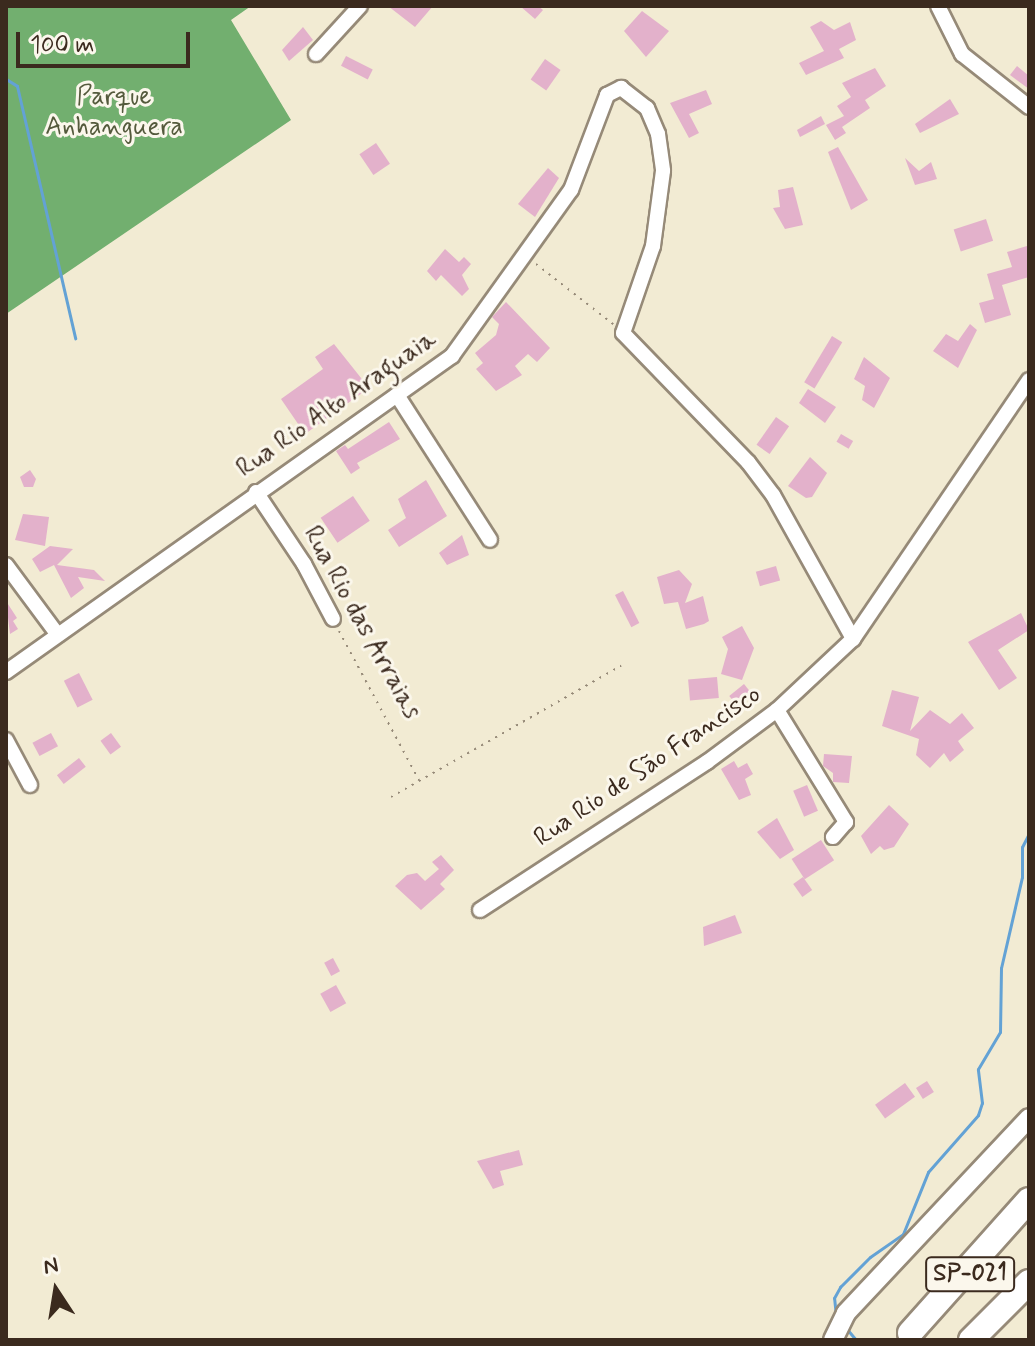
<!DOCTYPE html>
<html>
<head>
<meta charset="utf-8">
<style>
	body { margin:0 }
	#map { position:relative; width:1035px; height:1346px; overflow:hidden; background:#f2ebd3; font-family:Mynerve,sans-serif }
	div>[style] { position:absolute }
	.forest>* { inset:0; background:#72af6f }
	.stream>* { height:3px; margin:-1.5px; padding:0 1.5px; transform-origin:1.5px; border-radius:1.5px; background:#63a2d5 }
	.building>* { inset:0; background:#e3b1cb; transform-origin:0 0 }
	.path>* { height:2px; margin-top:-1px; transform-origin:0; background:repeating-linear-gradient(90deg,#968a78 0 2px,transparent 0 8px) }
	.roads { filter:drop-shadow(2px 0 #968a78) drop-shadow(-2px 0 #968a78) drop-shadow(0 2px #968a78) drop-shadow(0 -2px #968a78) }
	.minor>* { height:14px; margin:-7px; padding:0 7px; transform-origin:7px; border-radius:7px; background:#fff }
	.secondary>* { height:18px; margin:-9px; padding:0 9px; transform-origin:9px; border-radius:9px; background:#fff }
	.motorway>* { height:24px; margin:-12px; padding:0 12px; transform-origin:12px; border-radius:12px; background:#fff }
	span { translate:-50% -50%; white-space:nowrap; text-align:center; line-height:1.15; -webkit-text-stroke:6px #fbf7ec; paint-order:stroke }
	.shield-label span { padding:2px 6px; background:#fbf7ec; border:2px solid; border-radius:6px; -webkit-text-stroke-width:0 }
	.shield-label { font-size:24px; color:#3b2a1e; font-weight:700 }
	.park-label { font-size:26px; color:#545a3c }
	.street-label { font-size:26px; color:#3b2a1e }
	.frame { position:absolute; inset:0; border:8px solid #3b2a1e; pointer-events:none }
	.north { position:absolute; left:16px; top:1250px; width:80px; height:80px; -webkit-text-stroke:6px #fbf7ec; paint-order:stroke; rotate:348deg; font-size:22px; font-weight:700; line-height:32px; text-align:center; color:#3b2a1e }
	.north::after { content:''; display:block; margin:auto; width:28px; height:36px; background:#3b2a1e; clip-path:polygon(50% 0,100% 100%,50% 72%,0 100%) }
	.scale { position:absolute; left:16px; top:32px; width:174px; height:36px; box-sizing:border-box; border:4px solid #3b2a1e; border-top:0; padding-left:10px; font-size:24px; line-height:28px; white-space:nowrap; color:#3b2a1e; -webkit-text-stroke:6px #fbf7ec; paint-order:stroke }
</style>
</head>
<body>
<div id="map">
	<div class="forest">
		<i style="clip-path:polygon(6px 6px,251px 6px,231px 20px,291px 120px,6px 314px)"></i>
	</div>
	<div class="stream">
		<i style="left:6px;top:79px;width:13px;rotate:32deg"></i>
		<i style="left:17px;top:86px;width:259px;rotate:77deg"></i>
		<i style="left:836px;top:1316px;width:18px;rotate:-96deg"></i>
		<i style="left:834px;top:1298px;width:13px;rotate:-61deg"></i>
		<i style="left:840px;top:1287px;width:42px;rotate:-45deg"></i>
		<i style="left:870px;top:1257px;width:40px;rotate:-34.9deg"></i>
		<i style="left:903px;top:1234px;width:67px;rotate:-68deg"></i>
		<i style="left:928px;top:1172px;width:76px;rotate:-48.7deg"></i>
		<i style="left:978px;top:1115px;width:13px;rotate:-72deg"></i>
		<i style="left:982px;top:1103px;width:34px;rotate:-97deg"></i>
		<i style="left:978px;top:1069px;width:43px;rotate:-59.3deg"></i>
		<i style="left:1000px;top:1032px;width:64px;rotate:-89.1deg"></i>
		<i style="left:1001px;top:968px;width:93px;rotate:-77deg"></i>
		<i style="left:1022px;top:877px;width:30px;rotate:-90deg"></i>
		<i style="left:1022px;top:847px;width:16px;rotate:-63deg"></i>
		<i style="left:846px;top:1328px;width:16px;rotate:50deg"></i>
	</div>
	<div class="building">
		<i style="clip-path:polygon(388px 6px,433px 6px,415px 27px)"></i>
		<i style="clip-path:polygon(520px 6px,538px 6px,543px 10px,535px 19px)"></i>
		<i style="clip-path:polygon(642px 11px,669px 31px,646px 57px,624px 31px)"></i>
		<i style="clip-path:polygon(821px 21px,834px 30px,850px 22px,856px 40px,839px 49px,844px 58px,806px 75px,799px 63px,824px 51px,810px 27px)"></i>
		<i style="clip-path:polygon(303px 27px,313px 40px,289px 61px,282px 50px)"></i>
		<i style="left:346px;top:56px;width:30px;height:11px;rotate:27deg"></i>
		<i style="left:545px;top:59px;width:19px;height:25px;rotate:35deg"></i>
		<i style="clip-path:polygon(1017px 66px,1029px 76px,1029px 89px,1010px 75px)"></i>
		<i style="clip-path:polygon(875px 68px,886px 86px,865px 100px,870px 108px,842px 127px,846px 133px,835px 140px,826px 125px,844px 116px,837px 106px,851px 97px,842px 83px)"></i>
		<i style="clip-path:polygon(706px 90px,712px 104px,689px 114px,699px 133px,689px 138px,670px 103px)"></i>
		<i style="clip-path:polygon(950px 99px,959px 114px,920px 133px,915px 124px)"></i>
		<i style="clip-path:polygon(821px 116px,825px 124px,800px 137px,797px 130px)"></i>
		<i style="left:376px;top:143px;width:25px;height:20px;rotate:56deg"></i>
		<i style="clip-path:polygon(838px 147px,868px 200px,851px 210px,828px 152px)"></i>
		<i style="clip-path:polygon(905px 158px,919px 171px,931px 162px,937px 179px,915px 185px)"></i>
		<i style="clip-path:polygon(548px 168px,559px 178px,535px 217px,518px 204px)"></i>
		<i style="clip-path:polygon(793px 187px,803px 225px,785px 229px,773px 208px,780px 207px,778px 190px)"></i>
		<i style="left:986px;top:219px;width:23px;height:34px;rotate:72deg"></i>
		<i style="clip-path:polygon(1027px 246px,1029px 277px,1002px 285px,1011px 315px,985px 323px,979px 303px,994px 299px,987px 274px,1012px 267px,1007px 252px)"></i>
		<i style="clip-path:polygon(445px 249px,459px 262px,464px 257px,471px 264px,462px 275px,469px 289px,462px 296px,441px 275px,436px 281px,427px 271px)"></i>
		<i style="clip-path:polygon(506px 302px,550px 348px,537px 362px,528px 354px,515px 366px,522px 375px,496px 391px,476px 369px,483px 363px,475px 353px,496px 335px,499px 324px,492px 317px)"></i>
		<i style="clip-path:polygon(970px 324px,977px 330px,958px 368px,933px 351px,946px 334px,958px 341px)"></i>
		<i style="left:832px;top:336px;width:12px;height:54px;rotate:31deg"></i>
		<i style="clip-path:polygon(334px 344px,369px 388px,305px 434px,281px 399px,323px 369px,315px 357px)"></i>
		<i style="clip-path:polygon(864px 357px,890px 378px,874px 408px,862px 400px,865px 386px,854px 379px)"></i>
		<i style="clip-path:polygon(808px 389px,836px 407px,825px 423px,799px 403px)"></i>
		<i style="left:776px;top:417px;width:16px;height:34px;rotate:35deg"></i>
		<i style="clip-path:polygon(389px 422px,400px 439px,357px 463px,360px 468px,351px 474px,336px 451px,345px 445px,348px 449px)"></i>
		<i style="left:841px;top:434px;width:14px;height:9px;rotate:30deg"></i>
		<i style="clip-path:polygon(810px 457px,827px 473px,812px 497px,806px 498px,788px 486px)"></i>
		<i style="clip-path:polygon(30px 470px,36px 479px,33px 487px,24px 487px,20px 477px)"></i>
		<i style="clip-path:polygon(426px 480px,447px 516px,399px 547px,388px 530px,406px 518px,398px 499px)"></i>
		<i style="left:353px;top:496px;width:30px;height:39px;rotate:56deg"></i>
		<i style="clip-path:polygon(23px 514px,49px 517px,45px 546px,15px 540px)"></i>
		<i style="clip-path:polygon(462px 535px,469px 555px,447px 565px,439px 553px)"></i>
		<i style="clip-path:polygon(50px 546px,73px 549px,57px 565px,94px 570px,105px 581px,78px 577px,84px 588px,71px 598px,54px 565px,40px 572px,32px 559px)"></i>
		<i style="left:776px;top:566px;width:15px;height:21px;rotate:74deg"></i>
		<i style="clip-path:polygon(679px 570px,692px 584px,685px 603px,703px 596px,709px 621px,704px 624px,686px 629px,678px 602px,664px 604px,657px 577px)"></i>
		<i style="left:623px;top:591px;width:36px;height:9px;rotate:63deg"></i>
		<i style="clip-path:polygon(6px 601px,17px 618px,13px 621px,18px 629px,10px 634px)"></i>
		<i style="clip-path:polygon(1021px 613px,1029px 630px,998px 650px,1017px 678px,999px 690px,968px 642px)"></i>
		<i style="clip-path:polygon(742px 626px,754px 648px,742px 680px,721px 674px,728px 649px,722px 637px)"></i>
		<i style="left:79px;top:673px;width:30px;height:17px;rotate:63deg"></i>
		<i style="left:717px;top:677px;width:21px;height:29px;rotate:85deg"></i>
		<i style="left:744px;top:684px;width:14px;height:19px;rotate:51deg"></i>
		<i style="clip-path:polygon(892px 690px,919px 697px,910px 731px,930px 710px,950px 724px,962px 713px,974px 728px,958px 741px,964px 750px,950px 762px,944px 753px,930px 768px,916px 755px,919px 739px,882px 726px)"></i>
		<i style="left:51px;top:733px;width:15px;height:21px;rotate:62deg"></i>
		<i style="left:111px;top:733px;width:17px;height:13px;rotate:54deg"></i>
		<i style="clip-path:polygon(824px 754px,852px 756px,849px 783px,833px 782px,833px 773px,823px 766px)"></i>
		<i style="left:79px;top:758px;width:11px;height:28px;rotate:52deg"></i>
		<i style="clip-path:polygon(734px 761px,738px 768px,747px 763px,753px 774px,745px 779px,751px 795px,739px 800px,721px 769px)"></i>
		<i style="left:807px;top:785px;width:28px;height:15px;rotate:67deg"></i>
		<i style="clip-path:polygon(889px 805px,909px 824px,894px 847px,884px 850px,880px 846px,871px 854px,861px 836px)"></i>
		<i style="clip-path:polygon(777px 818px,794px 850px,780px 859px,757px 832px)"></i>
		<i style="left:821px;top:840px;width:24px;height:35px;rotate:57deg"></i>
		<i style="clip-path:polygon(441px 855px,454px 870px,440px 884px,445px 889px,421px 910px,395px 886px,407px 875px,417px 873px,425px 881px,439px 869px,432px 862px)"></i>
		<i style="left:803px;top:877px;width:16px;height:12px;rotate:55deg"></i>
		<i style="clip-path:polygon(735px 915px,742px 933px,704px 946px,703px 927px)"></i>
		<i style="left:333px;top:958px;width:15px;height:10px;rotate:62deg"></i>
		<i style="left:336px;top:985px;width:21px;height:18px;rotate:61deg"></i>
		<i style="left:927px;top:1081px;width:13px;height:13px;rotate:58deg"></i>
		<i style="left:905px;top:1083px;width:17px;height:37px;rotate:54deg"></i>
		<i style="clip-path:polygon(519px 1150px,523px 1165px,500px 1171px,504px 1185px,493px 1189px,477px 1161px)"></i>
	</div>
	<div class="path">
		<i style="left:536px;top:264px;width:98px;rotate:37.9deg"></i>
		<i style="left:339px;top:631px;width:169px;rotate:61.8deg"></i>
		<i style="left:391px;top:797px;width:265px;rotate:-29.7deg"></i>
	</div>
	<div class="roads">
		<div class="minor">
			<i style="left:938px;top:6px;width:54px;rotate:63.4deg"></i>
			<i style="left:962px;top:54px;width:85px;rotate:38.3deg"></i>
			<i style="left:316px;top:54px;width:65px;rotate:-47.5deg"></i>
			<i style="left:397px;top:395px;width:172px;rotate:57.3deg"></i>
			<i style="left:256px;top:492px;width:87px;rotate:56.3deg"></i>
			<i style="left:304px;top:564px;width:62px;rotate:62.2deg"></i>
			<i style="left:6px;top:565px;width:87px;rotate:53.4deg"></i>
			<i style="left:6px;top:672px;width:547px;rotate:-35.32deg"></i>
			<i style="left:452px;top:356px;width:204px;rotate:-54.4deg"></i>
			<i style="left:571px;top:190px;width:102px;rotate:-69.2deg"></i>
			<i style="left:607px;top:95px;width:16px;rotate:-27deg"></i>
			<i style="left:621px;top:88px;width:33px;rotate:38deg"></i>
			<i style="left:647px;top:108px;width:28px;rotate:67deg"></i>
			<i style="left:658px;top:134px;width:37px;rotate:82deg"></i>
			<i style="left:663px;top:171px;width:76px;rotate:97.6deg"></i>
			<i style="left:653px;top:246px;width:92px;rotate:109deg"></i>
			<i style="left:623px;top:333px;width:180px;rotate:45.9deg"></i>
			<i style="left:748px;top:462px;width:41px;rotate:52.9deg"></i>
			<i style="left:773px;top:495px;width:165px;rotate:60.9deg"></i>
			<i style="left:777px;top:710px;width:132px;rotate:58.4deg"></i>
			<i style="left:846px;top:822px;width:20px;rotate:131deg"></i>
			<i style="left:6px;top:740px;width:51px;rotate:61.9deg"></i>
			<i style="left:480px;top:910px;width:271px;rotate:-33.1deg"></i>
			<i style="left:707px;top:762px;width:87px;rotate:-36.6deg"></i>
			<i style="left:777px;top:710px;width:104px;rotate:-43.1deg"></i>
			<i style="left:853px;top:639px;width:313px;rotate:-55.8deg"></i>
		</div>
		<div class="secondary">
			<i style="left:833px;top:1340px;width:30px;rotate:-64deg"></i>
			<i style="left:846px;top:1313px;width:267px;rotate:-46.8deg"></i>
		</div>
		<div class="motorway">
			<i style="left:910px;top:1333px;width:178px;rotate:-48.2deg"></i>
			<i style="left:971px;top:1340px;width:82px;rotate:-45deg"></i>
		</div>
	</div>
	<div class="shield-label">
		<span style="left:970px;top:1274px">SP-021</span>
	</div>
	<div class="park-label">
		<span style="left:114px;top:113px">Parque<br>Anhanguera</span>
	</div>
	<div class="street-label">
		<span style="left:337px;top:405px;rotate:-35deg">Rua Rio Alto Araguaia</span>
		<span style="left:361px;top:623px;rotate:61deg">Rua Rio das Arraias</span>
		<span style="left:648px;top:767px;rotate:-34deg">Rua Rio de São Francisco</span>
	</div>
	<div class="frame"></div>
	<div class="north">N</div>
	<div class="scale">100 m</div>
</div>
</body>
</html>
